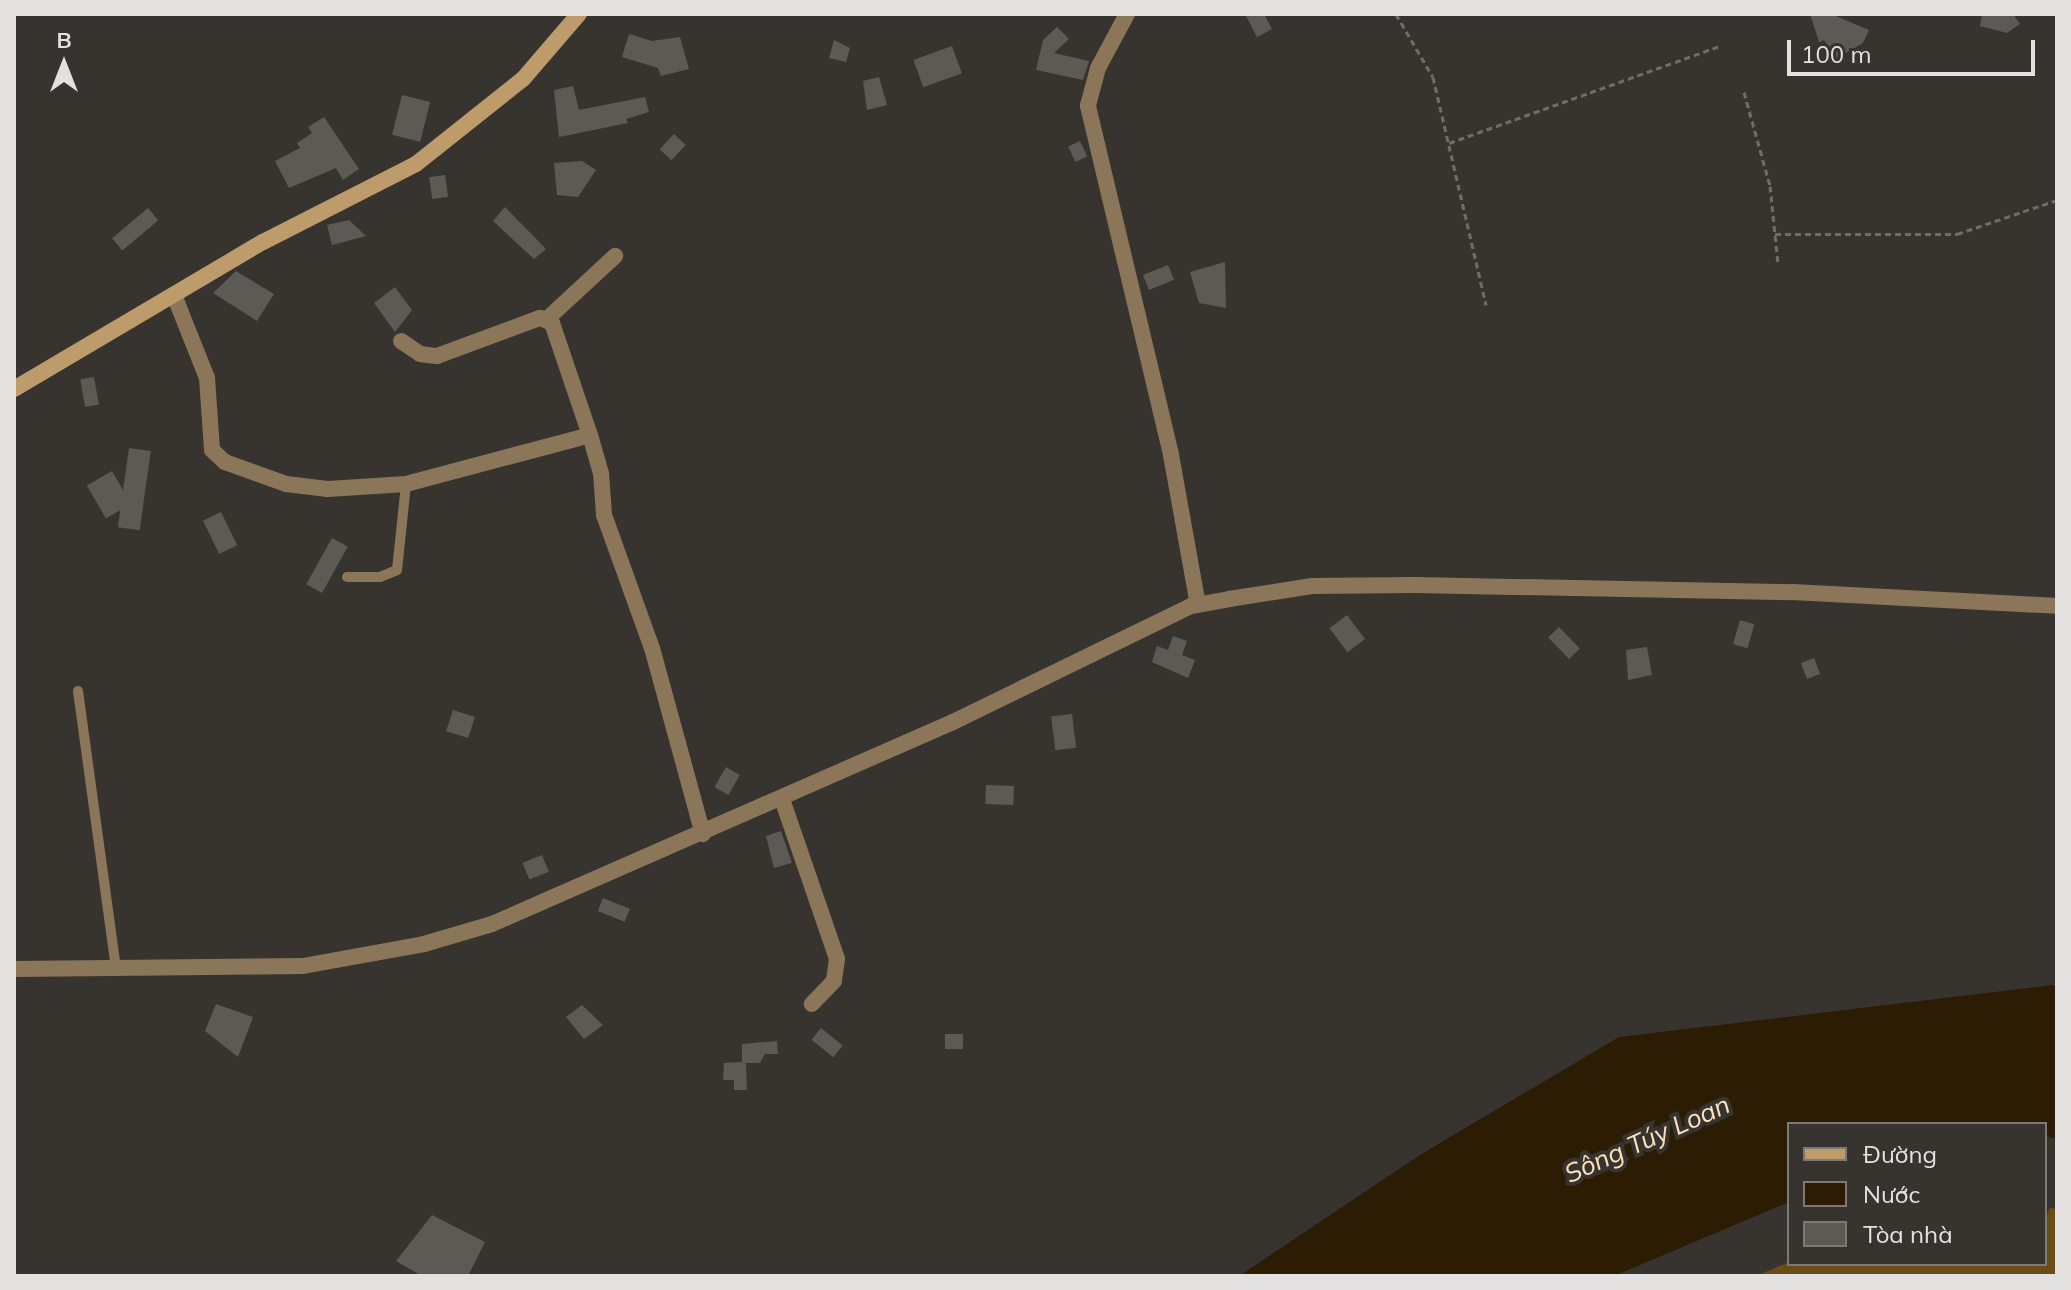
<!DOCTYPE html>
<html>
<head>
<meta charset="utf-8">
<style>
	body { margin:0 }
	#map { position:relative; width:2071px; height:1290px; overflow:hidden; background:#373430; font-family:Mulish,sans-serif }
	div>[style] { position:absolute }
	.green>* { inset:0; background:#6b4b17 }
	.water>* { inset:0; background:#2c1c04 }
	.building>* { inset:0; background:#5d5a56; transform-origin:0 0 }
	.path>* { height:3px; margin-top:-1.5px; transform-origin:0; background:repeating-linear-gradient(90deg,#6f6c69 0 6px,transparent 0 10px) }
	.lane>* { height:10px; margin:-5px; padding:0 5px; transform-origin:5px; border-radius:5px; background:#8c7659 }
	.street>* { height:16px; margin:-8px; padding:0 8px; transform-origin:8px; border-radius:8px; background:#8c7659 }
	.secondary>* { height:16px; margin:-8px; padding:0 8px; transform-origin:8px; border-radius:8px; background:#bd9b6b }
	span { translate:-50% -50%; white-space:nowrap; text-align:center; line-height:1.15; -webkit-text-stroke:8px #373430; paint-order:stroke }
	.water-label { font-size:26px; color:#fbe0bb; font-style:italic }
	.frame { position:absolute; inset:0; border:16px solid #e3e1df; pointer-events:none }
	.legend { position:absolute; left:1787px; top:1122px; width:260px; height:144px; box-sizing:border-box; background:#373430; border:2px solid #7c7976; margin:0; padding:10px 14px; list-style:none; font-size:24px; color:#e3e1df }
	.legend li { display:flex; align-items:center; gap:16px; height:40px }
	.legend b { width:40px; border:2px solid #7c7976 }
	.north { position:absolute; left:24px; top:24px; width:80px; height:80px; -webkit-text-stroke:6px #373430; paint-order:stroke; rotate:0deg; font-size:22px; font-weight:700; line-height:32px; text-align:center; color:#e3e1df }
	.north::after { content:''; display:block; margin:auto; width:28px; height:36px; background:#e3e1df; clip-path:polygon(50% 0,100% 100%,50% 72%,0 100%) }
	.scale { position:absolute; left:1787px; top:40px; width:248px; height:36px; box-sizing:border-box; border:4px solid #e3e1df; border-top:0; padding-left:10px; font-size:24px; line-height:28px; white-space:nowrap; color:#e3e1df; -webkit-text-stroke:6px #373430; paint-order:stroke }
</style>
</head>
<body>
<div id="map">
	<div class="green">
		<i style="clip-path:polygon(2050px 1208px,2057px 1209px,2057px 1276px,1756px 1276px,1789px 1262px,2045px 1264px,2045px 1218px)"></i>
	</div>
	<div class="water">
		<i style="clip-path:polygon(2052px 985px,2057px 988px,2057px 1139px,2045px 1136px,2045px 1124px,1789px 1124px,1789px 1202px,1614px 1276px,1239px 1276px,1423px 1153px,1619px 1037px)"></i>
	</div>
	<div class="building">
		<i style="clip-path:polygon(1245px 14px,1264px 14px,1272px 29px,1257px 37px)"></i>
		<i style="clip-path:polygon(1810px 14px,1831px 14px,1869px 30px,1863px 43px,1837px 58px,1824px 40px,1819px 42px)"></i>
		<i style="clip-path:polygon(1982px 14px,2013px 14px,2020px 24px,2007px 33px,1980px 26px)"></i>
		<i style="clip-path:polygon(1057px 27px,1069px 39px,1054px 53px,1089px 61px,1083px 80px,1036px 70px,1043px 40px)"></i>
		<i style="clip-path:polygon(629px 34px,652px 41px,680px 37px,689px 69px,661px 76px,658px 68px,622px 57px)"></i>
		<i style="clip-path:polygon(834px 40px,850px 48px,846px 62px,829px 58px)"></i>
		<i style="left:952px;top:46px;width:29px;height:41px;rotate:70deg"></i>
		<i style="clip-path:polygon(879px 77px,887px 105px,867px 110px,863px 81px)"></i>
		<i style="clip-path:polygon(573px 86px,579px 110px,645px 97px,649px 112px,626px 119px,628px 123px,559px 137px,554px 90px)"></i>
		<i style="left:402px;top:95px;width:29px;height:41px;rotate:14deg"></i>
		<i style="clip-path:polygon(324px 117px,359px 169px,343px 180px,336px 168px,289px 188px,275px 161px,300px 148px,297px 143px,312px 133px,308px 127px)"></i>
		<i style="left:674px;top:134px;width:16px;height:21px;rotate:43deg"></i>
		<i style="left:1080px;top:141px;width:17px;height:13px;rotate:65deg"></i>
		<i style="clip-path:polygon(582px 161px,596px 170px,578px 197px,557px 195px,554px 163px)"></i>
		<i style="left:445px;top:175px;width:22px;height:16px;rotate:82deg"></i>
		<i style="clip-path:polygon(505px 207px,546px 249px,534px 259px,493px 221px)"></i>
		<i style="left:148px;top:208px;width:16px;height:47px;rotate:50deg"></i>
		<i style="clip-path:polygon(349px 220px,366px 236px,332px 245px,327px 225px)"></i>
		<i style="clip-path:polygon(1225px 262px,1226px 308px,1199px 303px,1190px 272px)"></i>
		<i style="left:1168px;top:265px;width:16px;height:27px;rotate:68deg"></i>
		<i style="clip-path:polygon(236px 271px,274px 294px,257px 321px,213px 293px)"></i>
		<i style="clip-path:polygon(395px 287px,412px 310px,395px 332px,374px 303px)"></i>
		<i style="left:94px;top:377px;width:28px;height:14px;rotate:80deg"></i>
		<i style="left:129px;top:448px;width:22px;height:80px;rotate:8deg"></i>
		<i style="left:112px;top:471px;width:38px;height:29px;rotate:60deg"></i>
		<i style="left:221px;top:512px;width:37px;height:20px;rotate:64deg"></i>
		<i style="left:332px;top:538px;width:18px;height:53px;rotate:29deg"></i>
		<i style="left:1347px;top:615px;width:30px;height:22px;rotate:53deg"></i>
		<i style="left:1740px;top:620px;width:15px;height:25px;rotate:16deg"></i>
		<i style="left:1559px;top:627px;width:30px;height:15px;rotate:46deg"></i>
		<i style="clip-path:polygon(1173px 636px,1187px 641px,1182px 655px,1195px 660px,1188px 678px,1152px 662px,1157px 646px,1168px 650px)"></i>
		<i style="clip-path:polygon(1647px 647px,1652px 675px,1628px 680px,1626px 650px)"></i>
		<i style="left:1814px;top:658px;width:17px;height:14px;rotate:69deg"></i>
		<i style="left:453px;top:710px;width:23px;height:22px;rotate:18deg"></i>
		<i style="left:1072px;top:714px;width:34px;height:21px;rotate:83deg"></i>
		<i style="left:726px;top:767px;width:16px;height:23px;rotate:30deg"></i>
		<i style="left:986px;top:785px;width:28px;height:19px;rotate:2deg"></i>
		<i style="clip-path:polygon(781px 831px,792px 863px,774px 868px,766px 836px)"></i>
		<i style="left:542px;top:855px;width:18px;height:21px;rotate:68deg"></i>
		<i style="left:603px;top:898px;width:29px;height:14px;rotate:22deg"></i>
		<i style="clip-path:polygon(216px 1004px,253px 1017px,238px 1057px,205px 1031px)"></i>
		<i style="clip-path:polygon(582px 1005px,603px 1025px,584px 1039px,566px 1017px)"></i>
		<i style="left:821px;top:1028px;width:28px;height:15px;rotate:39deg"></i>
		<i style="left:945px;top:1034px;width:18px;height:15px"></i>
		<i style="clip-path:polygon(777px 1041px,778px 1054px,765px 1054px,760px 1063px,746px 1063px,747px 1090px,734px 1090px,734px 1080px,723px 1080px,724px 1063px,742px 1062px,742px 1044px)"></i>
		<i style="clip-path:polygon(432px 1215px,485px 1242px,468px 1276px,422px 1276px,396px 1261px)"></i>
	</div>
	<div class="path">
		<i style="left:1396px;top:14px;width:73px;rotate:59.6deg"></i>
		<i style="left:1433px;top:77px;width:234px;rotate:76.9deg"></i>
		<i style="left:1744px;top:92px;width:98px;rotate:74.5deg"></i>
		<i style="left:1770px;top:186px;width:77px;rotate:84.1deg"></i>
		<i style="left:1449px;top:143px;width:288px;rotate:-19.7deg"></i>
		<i style="left:1775px;top:234px;width:182px"></i>
		<i style="left:1957px;top:234px;width:106px;rotate:-18.8deg"></i>
	</div>
	<div class="lane">
		<i style="left:347px;top:577px;width:33px"></i>
		<i style="left:380px;top:577px;width:18px;rotate:-22deg"></i>
		<i style="left:397px;top:570px;width:86px;rotate:-84deg"></i>
		<i style="left:78px;top:691px;width:281px;rotate:82.2deg"></i>
	</div>
	<div class="street">
		<i style="left:1127px;top:14px;width:61px;rotate:118.2deg"></i>
		<i style="left:1098px;top:68px;width:39px;rotate:105deg"></i>
		<i style="left:1088px;top:106px;width:359px;rotate:76.6deg"></i>
		<i style="left:1171px;top:455px;width:152px;rotate:79.8deg"></i>
		<i style="left:174px;top:295px;width:89px;rotate:68.3deg"></i>
		<i style="left:207px;top:378px;width:72px;rotate:86deg"></i>
		<i style="left:212px;top:450px;width:18px;rotate:43deg"></i>
		<i style="left:225px;top:462px;width:65px;rotate:19.8deg"></i>
		<i style="left:286px;top:484px;width:42px;rotate:6.8deg"></i>
		<i style="left:328px;top:489px;width:78px;rotate:-3.7deg"></i>
		<i style="left:406px;top:484px;width:190px;rotate:-14.9deg"></i>
		<i style="left:547px;top:319px;width:93px;rotate:-42.8deg"></i>
		<i style="left:401px;top:341px;width:23px;rotate:34deg"></i>
		<i style="left:420px;top:354px;width:17px;rotate:7deg"></i>
		<i style="left:437px;top:356px;width:110px;rotate:-20.3deg"></i>
		<i style="left:540px;top:318px;width:13px;rotate:23deg"></i>
		<i style="left:552px;top:323px;width:118px;rotate:71.3deg"></i>
		<i style="left:590px;top:435px;width:40px;rotate:74deg"></i>
		<i style="left:601px;top:473px;width:42px;rotate:85.9deg"></i>
		<i style="left:604px;top:515px;width:141px;rotate:70.2deg"></i>
		<i style="left:652px;top:648px;width:193px;rotate:74.7deg"></i>
		<i style="left:782px;top:799px;width:169px;rotate:71deg"></i>
		<i style="left:837px;top:959px;width:22px;rotate:98deg"></i>
		<i style="left:834px;top:981px;width:32px;rotate:134deg"></i>
		<i style="left:14px;top:969px;width:289px;rotate:-0.6deg"></i>
		<i style="left:303px;top:966px;width:123px;rotate:-10.3deg"></i>
		<i style="left:424px;top:944px;width:71px;rotate:-16.4deg"></i>
		<i style="left:492px;top:924px;width:503px;rotate:-23.66deg"></i>
		<i style="left:953px;top:722px;width:265px;rotate:-26deg"></i>
		<i style="left:1191px;top:606px;width:39px;rotate:-10deg"></i>
		<i style="left:1229px;top:599px;width:84px;rotate:-8.9deg"></i>
		<i style="left:1312px;top:586px;width:102px;rotate:-0.6deg"></i>
		<i style="left:1414px;top:585px;width:378px;rotate:1.1deg"></i>
		<i style="left:1792px;top:592px;width:265px;rotate:3deg"></i>
	</div>
	<div class="secondary">
		<i style="left:14px;top:389px;width:289px;rotate:-30.6deg"></i>
		<i style="left:263px;top:242px;width:172px;rotate:-27deg"></i>
		<i style="left:416px;top:164px;width:137px;rotate:-38.5deg"></i>
		<i style="left:523px;top:79px;width:86px;rotate:-49.3deg"></i>
	</div>
	<div class="water-label">
		<span style="left:1647px;top:1139px;rotate:-24deg">Sông Túy Loan</span>
	</div>
	<div class="frame"></div>
	<ul class="legend">
	<li><b style="height:10px;background:#bd9b6b"></b>Đường</li>
	<li><b style="height:22px;background:#2c1c04"></b>Nước</li>
	<li><b style="height:22px;background:#5d5a56"></b>Tòa nhà</li>
	</ul>
	<div class="north">B</div>
	<div class="scale">100 m</div>
</div>
</body>
</html>
